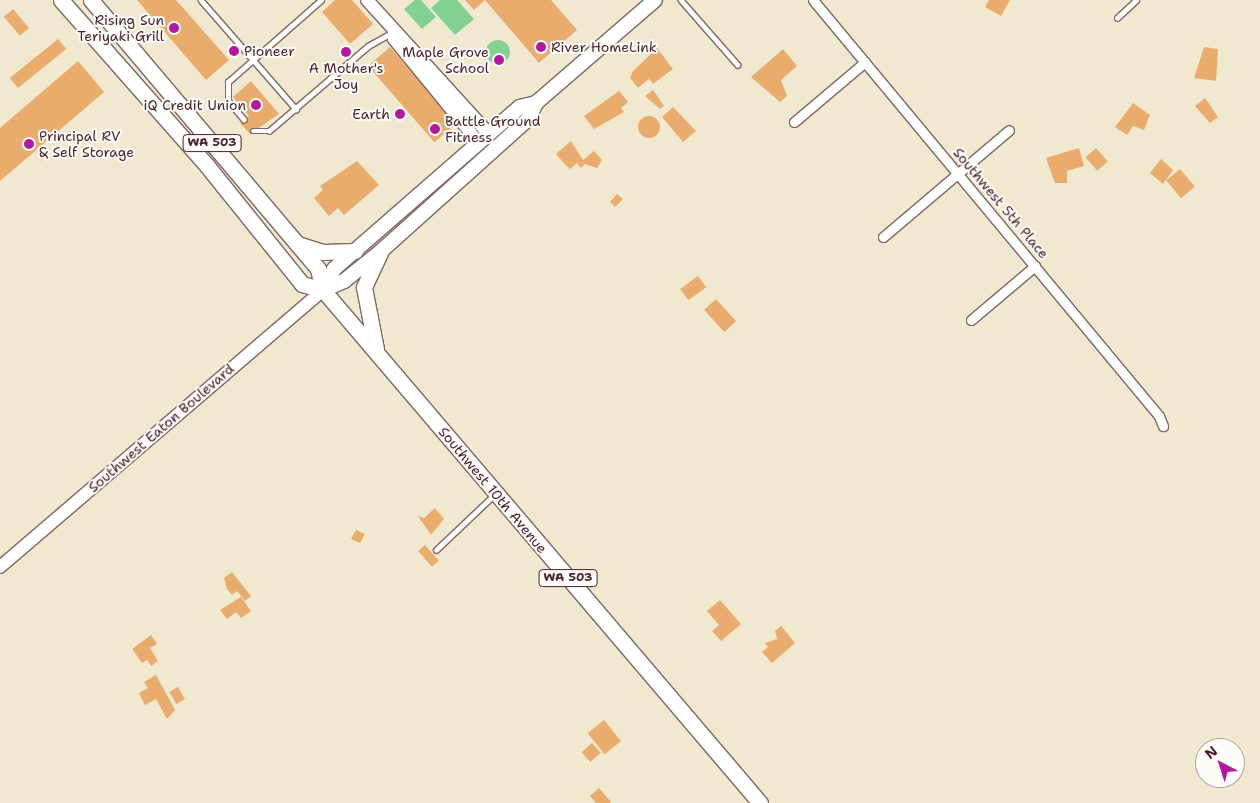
<!DOCTYPE html>
<html>
<head>
<meta charset="utf-8">
<style>
	body { margin:0 }
	#map { position:relative; width:1260px; height:803px; overflow:hidden; background:#f0e9cf; font-family:"Shantell Sans",sans-serif }
	div>[style] { position:absolute }
	.green>* { inset:0; background:#83d190 }
	.round { border-radius:50% }
	.building>* { inset:0; background:#eaac6d; transform-origin:0 0 }
	.roads { filter:drop-shadow(1px 0 #846664) drop-shadow(-1px 0 #846664) drop-shadow(0 1px #846664) drop-shadow(0 -1px #846664) }
	.lane>* { height:4.5px; margin:-2.25px; padding:0 2.25px; transform-origin:2.25px; border-radius:2.25px; background:#fff }
	.street>* { height:9px; margin:-4.5px; padding:0 4.5px; transform-origin:4.5px; border-radius:4.5px; background:#fff }
	.secondary>* { height:12px; margin:-6px; padding:0 6px; transform-origin:6px; border-radius:6px; background:#fff }
	.primary>* { height:14px; margin:-7px; padding:0 7px; transform-origin:7px; border-radius:7px; background:#fff }
	.highway>* { height:15px; margin:-7.5px; padding:0 7.5px; transform-origin:7.5px; border-radius:7.5px; background:#fff }
	.dots>* { width:14px; height:14px; translate:-50% -50%; box-sizing:border-box; border:2px solid #fdfcf7; border-radius:50% }
	span { translate:-50% -50%; white-space:nowrap; text-align:center; line-height:1.15; -webkit-text-stroke:4px #fdfcf7; paint-order:stroke }
	.shield-label span { padding:1px 4px; background:#fdfcf7; border:1px solid; border-radius:4px; -webkit-text-stroke-width:0 }
	.shield-label { font-size:12px; color:#4a1f2b; font-weight:700 }
	.poi-label { font-size:14px; color:#4a1f2b }
	.right { translate:-100% -50%; text-align:right }
	.left { translate:0 -50%; text-align:left }
	.street-label { font-size:14px; color:#4a1f2b }
	.north { position:absolute; left:1195px; top:738px; width:50px; height:50px; box-sizing:border-box; background:#fdfcf7; border:1px solid #b5a4a5; border-radius:50%; rotate:320deg; font-size:14px; font-weight:700; line-height:20px; text-align:center; color:#4a1f2b }
	.north::after { content:''; display:block; margin:auto; width:18px; height:22px; background:#b5179e; clip-path:polygon(50% 0,100% 100%,50% 72%,0 100%) }
</style>
</head>
<body>
<div id="map">
	<div class="green">
		<i style="clip-path:polygon(415px 0,421px 0,436px 17px,422px 29px,404px 9px)"></i>
		<i style="clip-path:polygon(440px 0,457px 0,474px 19px,455px 35px,431px 8px)"></i>
		<i class="round" style="left:486px;top:40px;width:24px;height:24px"></i>
	</div>
	<div class="building">
		<i style="clip-path:polygon(137px 0,176px 0,229px 60px,206px 80px)"></i>
		<i style="clip-path:polygon(335px 0,352px 0,373px 24px,350px 44px,322px 12px)"></i>
		<i style="clip-path:polygon(465px 0,551px 0,577px 30px,539px 63px,485px 0,474px 10px)"></i>
		<i style="clip-path:polygon(989px 0,1010px 0,1001px 16px,985px 7px)"></i>
		<i style="left:13px;top:9px;width:25px;height:12px;rotate:50deg"></i>
		<i style="left:58px;top:39px;width:13px;height:62px;rotate:51deg"></i>
		<i style="left:390px;top:47px;width:101px;height:29px;rotate:49deg"></i>
		<i style="clip-path:polygon(1204px 47px,1218px 49px,1216px 81px,1194px 78px)"></i>
		<i style="clip-path:polygon(657px 48px,673px 69px,653px 84px,649px 79px,638px 88px,630px 78px,633px 71px)"></i>
		<i style="clip-path:polygon(783px 49px,797px 66px,781px 80px,787px 96px,780px 102px,751px 77px)"></i>
		<i style="clip-path:polygon(78px 61px,104px 92px,0 181px,0 128px)"></i>
		<i style="clip-path:polygon(251px 81px,279px 114px,250px 134px,240px 123px,249px 116px,233px 97px)"></i>
		<i style="clip-path:polygon(653px 90px,664px 106px,660px 109px,645px 96px)"></i>
		<i style="clip-path:polygon(619px 91px,628px 102px,621px 108px,624px 112px,594px 129px,584px 116px)"></i>
		<i style="clip-path:polygon(1205px 98px,1218px 117px,1210px 123px,1195px 106px)"></i>
		<i style="clip-path:polygon(1133px 103px,1150px 115px,1144px 130px,1133px 126px,1127px 135px,1115px 127px)"></i>
		<i style="clip-path:polygon(673px 107px,696px 131px,683px 142px,662px 117px)"></i>
		<i class="round" style="left:638px;top:116px;width:22px;height:22px"></i>
		<i style="clip-path:polygon(571px 141px,583px 160px,594px 151px,602px 160px,597px 168px,585px 164px,581px 168px,577px 163px,570px 169px,562px 161px,556px 154px)"></i>
		<i style="clip-path:polygon(1079px 148px,1084px 166px,1067px 171px,1067px 183px,1055px 183px,1046px 158px)"></i>
		<i style="left:1096px;top:148px;width:18px;height:14px;rotate:49deg"></i>
		<i style="clip-path:polygon(1161px 159px,1173px 170px,1163px 184px,1150px 173px)"></i>
		<i style="clip-path:polygon(357px 161px,379px 185px,344px 215px,338px 208px,329px 216px,314px 198px,323px 190px,320px 186px)"></i>
		<i style="left:1180px;top:169px;width:23px;height:18px;rotate:50deg"></i>
		<i style="clip-path:polygon(617px 194px,623px 199px,615px 207px,610px 202px)"></i>
		<i style="left:698px;top:276px;width:14px;height:22px;rotate:54deg"></i>
		<i style="left:716px;top:299px;width:30px;height:16px;rotate:48deg"></i>
		<i style="clip-path:polygon(435px 508px,444px 519px,431px 535px,418px 516px,424px 518px)"></i>
		<i style="clip-path:polygon(356px 530px,365px 534px,360px 543px,351px 539px)"></i>
		<i style="left:425px;top:545px;width:21px;height:9px;rotate:49deg"></i>
		<i style="clip-path:polygon(232px 572px,251px 596px,245px 601px,237px 591px,232px 595px,227px 589px,224px 578px)"></i>
		<i style="clip-path:polygon(241px 597px,251px 611px,241px 618px,236px 612px,227px 619px,220px 610px)"></i>
		<i style="clip-path:polygon(720px 600px,741px 624px,721px 641px,712px 631px,719px 625px,707px 611px)"></i>
		<i style="clip-path:polygon(781px 626px,795px 643px,772px 663px,762px 652px,768px 647px,765px 643px,777px 639px,775px 631px)"></i>
		<i style="clip-path:polygon(151px 635px,157px 644px,150px 648px,158px 661px,151px 666px,147px 660px,142px 663px,132px 649px)"></i>
		<i style="clip-path:polygon(156px 675px,175px 710px,167px 719px,156px 699px,145px 705px,139px 693px,148px 688px,144px 682px)"></i>
		<i style="left:178px;top:687px;width:14px;height:10px;rotate:60deg"></i>
		<i style="left:604px;top:720px;width:27px;height:21px;rotate:51deg"></i>
		<i style="left:592px;top:743px;width:13px;height:14px;rotate:48deg"></i>
		<i style="clip-path:polygon(599px 788px,611px 802px,610px 803px,596px 803px,590px 796px)"></i>
	</div>
	<div class="roads">
		<div class="lane">
			<i style="left:201px;top:0;width:145px;rotate:48.9deg"></i>
			<i style="left:681px;top:0;width:86px;rotate:48.8deg"></i>
			<i style="left:1117px;top:18px;width:26px;rotate:-43deg"></i>
			<i style="left:244px;top:120px;width:25px;rotate:-130deg"></i>
			<i style="left:228px;top:101px;width:19px;rotate:-90deg"></i>
			<i style="left:228px;top:82px;width:124px;rotate:-41.4deg"></i>
			<i style="left:253px;top:131px;width:16px"></i>
			<i style="left:269px;top:131px;width:130px;rotate:-40.6deg"></i>
			<i style="left:368px;top:46px;width:29px;rotate:-29deg"></i>
			<i style="left:436px;top:550px;width:81px;rotate:-43.5deg"></i>
		</div>
		<div class="street">
			<i style="left:813px;top:0;width:541px;rotate:50.25deg"></i>
			<i style="left:1159px;top:416px;width:11px;rotate:68deg"></i>
			<i style="left:794px;top:122px;width:93px;rotate:-40.2deg"></i>
			<i style="left:883px;top:237px;width:165px;rotate:-40.3deg"></i>
			<i style="left:971px;top:320px;width:84px;rotate:-40.2deg"></i>
		</div>
		<div class="secondary">
			<i style="left:367px;top:0;width:181px;rotate:47.7deg"></i>
			<i style="left:394px;top:32px;width:7px;rotate:90deg"></i>
			<i style="left:394px;top:39px;width:134px;rotate:50.7deg"></i>
			<i style="left:0;top:567px;width:426px;rotate:-40.6deg"></i>
		</div>
		<div class="primary">
			<i style="left:323px;top:290px;width:23px;rotate:-23deg"></i>
			<i style="left:344px;top:281px;width:46px;rotate:-38.9deg"></i>
			<i style="left:380px;top:252px;width:199px;rotate:-41.9deg"></i>
			<i style="left:528px;top:119px;width:18px;rotate:-63deg"></i>
			<i style="left:536px;top:103px;width:157px;rotate:-40.9deg"></i>
			<i style="left:323px;top:290px;width:24px;rotate:-62deg"></i>
			<i style="left:334px;top:269px;width:247px;rotate:-41.1deg"></i>
			<i style="left:520px;top:107px;width:16px;rotate:-14deg"></i>
		</div>
		<div class="highway">
			<i style="left:61px;top:0;width:222px;rotate:48.6deg"></i>
			<i style="left:208px;top:167px;width:150px;rotate:51.2deg"></i>
			<i style="left:302px;top:284px;width:22px;rotate:16deg"></i>
			<i style="left:91px;top:0;width:352px;rotate:49.8deg"></i>
			<i style="left:318px;top:269px;width:22px;rotate:77deg"></i>
			<i style="left:323px;top:290px;width:674px;rotate:49.57deg"></i>
			<i style="left:297px;top:244px;width:27px;rotate:17deg"></i>
			<i style="left:323px;top:252px;width:32px;rotate:-2deg"></i>
			<i style="left:376px;top:349px;width:63px;rotate:-101deg"></i>
			<i style="left:364px;top:287px;width:38px;rotate:-65deg"></i>
		</div>
	</div>
	<div class="dots">
		<i style="left:174px;top:28px;background:#b5179e"></i>
		<i style="left:541px;top:47px;background:#b5179e"></i>
		<i style="left:234px;top:51px;background:#b5179e"></i>
		<i style="left:346px;top:52px;background:#b5179e"></i>
		<i style="left:499px;top:60px;background:#b5179e"></i>
		<i style="left:256px;top:105px;background:#b5179e"></i>
		<i style="left:400px;top:114px;background:#b5179e"></i>
		<i style="left:435px;top:129px;background:#b5179e"></i>
		<i style="left:29px;top:144px;background:#b5179e"></i>
	</div>
	<div class="shield-label">
		<span style="left:212px;top:143px">WA 503</span>
		<span style="left:568px;top:578px">WA 503</span>
	</div>
	<div class="poi-label">
		<span class="right" style="left:164px;top:28px">Rising Sun<br>Teriyaki Grill</span>
		<span class="left" style="left:551px;top:47px">River HomeLink</span>
		<span class="left" style="left:244px;top:51px">Pioneer</span>
		<span class="right" style="left:489px;top:60px">Maple Grove<br>School</span>
		<span style="left:346px;top:76px">A Mother's<br>Joy</span>
		<span class="right" style="left:246px;top:105px">iQ Credit Union</span>
		<span class="right" style="left:390px;top:114px">Earth</span>
		<span class="left" style="left:445px;top:129px">Battle Ground<br>Fitness</span>
		<span class="left" style="left:39px;top:144px">Principal RV<br>&amp; Self Storage</span>
	</div>
	<div class="street-label">
		<span style="left:1001px;top:203px;rotate:50deg">Southwest 5th Place</span>
		<span style="left:161px;top:428px;rotate:-41deg">Southwest Eaton Boulevard</span>
		<span style="left:493px;top:490px;rotate:50deg">Southwest 10th Avenue</span>
	</div>
	<div class="north">N</div>
</div>
</body>
</html>
